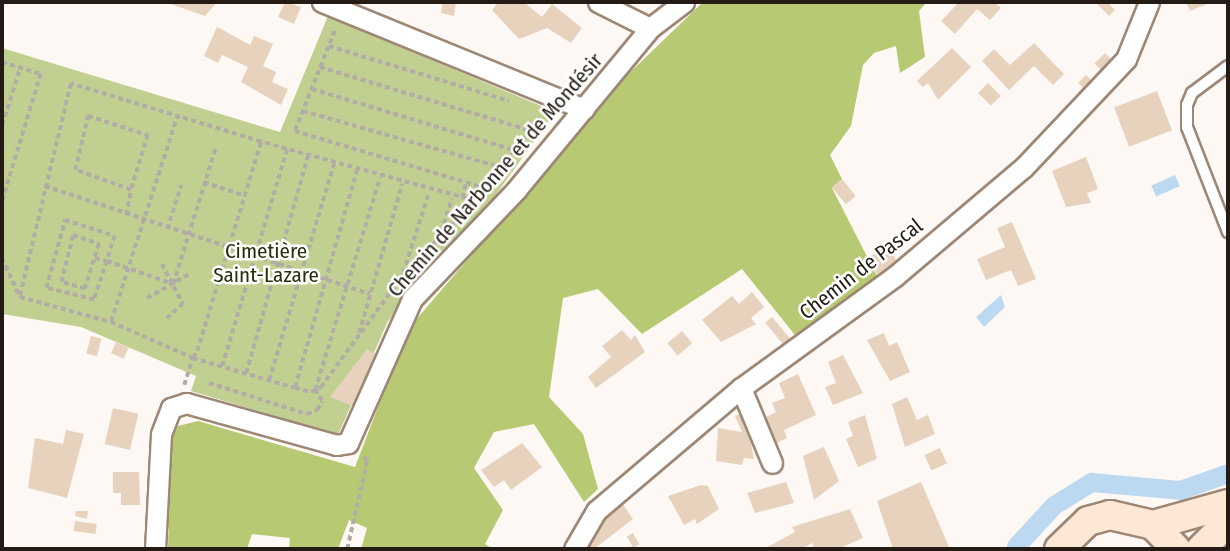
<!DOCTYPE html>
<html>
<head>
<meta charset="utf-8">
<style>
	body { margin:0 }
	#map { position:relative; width:1230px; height:551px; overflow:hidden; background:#fdf8f4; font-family:"Fira Sans Condensed",sans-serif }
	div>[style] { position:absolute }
	.green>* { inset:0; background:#c1d090 }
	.forest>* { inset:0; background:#b7ca73 }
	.water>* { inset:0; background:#bdd9f2; transform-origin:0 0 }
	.canal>* { height:19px; margin:-9.5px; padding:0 9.5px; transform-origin:9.5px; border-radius:9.5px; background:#bdd9f2 }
	.building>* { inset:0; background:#e7d3bd; transform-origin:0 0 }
	.path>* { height:3.5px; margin-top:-1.75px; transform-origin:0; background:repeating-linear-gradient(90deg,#b2aca7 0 5px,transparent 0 8.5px) }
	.roads { filter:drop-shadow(2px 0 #9d8775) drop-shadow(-2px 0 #9d8775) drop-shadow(0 2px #9d8775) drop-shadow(0 -2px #9d8775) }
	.lane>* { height:10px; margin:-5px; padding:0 5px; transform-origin:5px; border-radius:5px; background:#fff }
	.street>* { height:19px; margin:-9.5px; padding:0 9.5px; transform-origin:9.5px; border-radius:9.5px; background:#fff }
	.secondary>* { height:28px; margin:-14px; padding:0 14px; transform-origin:14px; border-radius:14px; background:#fde7d5 }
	span { translate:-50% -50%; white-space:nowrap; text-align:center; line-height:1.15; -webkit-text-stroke:5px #fff; paint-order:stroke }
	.street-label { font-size:21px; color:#231b14 }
	.park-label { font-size:21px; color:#282f09 }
	.frame { position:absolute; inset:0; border:4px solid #231b14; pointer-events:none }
</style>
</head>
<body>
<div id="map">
	<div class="green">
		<i style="clip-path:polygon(328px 16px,555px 112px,495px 196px,422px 271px,387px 323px,338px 435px,191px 391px,196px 376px,81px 327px,2px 314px,2px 48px,280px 132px)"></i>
	</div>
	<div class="forest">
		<i style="clip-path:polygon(703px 2px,927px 2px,919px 11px,925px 57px,900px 73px,896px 46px,874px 53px,863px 65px,851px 126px,830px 155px,842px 179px,832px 188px,878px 278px,795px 335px,742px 269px,642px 334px,598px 289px,563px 298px,549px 397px,583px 434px,598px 489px,584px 502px,534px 424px,494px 432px,474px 468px,503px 510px,485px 544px,493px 549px,361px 549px,367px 528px,349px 520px,338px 549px,289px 549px,290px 538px,252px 534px,247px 549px,168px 549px,171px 441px,178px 426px,198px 421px,355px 467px,408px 329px,620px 82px)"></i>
	</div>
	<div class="water">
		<i style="left:1175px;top:175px;width:12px;height:26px;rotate:66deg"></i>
		<i style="clip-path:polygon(1001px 295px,1005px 307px,984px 327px,976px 317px)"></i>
	</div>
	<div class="canal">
		<i style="left:1016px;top:546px;width:56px;rotate:-47.2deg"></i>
		<i style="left:1054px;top:505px;width:44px;rotate:-31.9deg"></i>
		<i style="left:1091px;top:482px;width:89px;rotate:5.1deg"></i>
		<i style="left:1180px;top:490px;width:51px;rotate:-19.5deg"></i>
	</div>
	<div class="building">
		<i style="clip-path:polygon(165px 2px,217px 2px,205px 16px)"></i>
		<i style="clip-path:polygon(285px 2px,301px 7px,294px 24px,278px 17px)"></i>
		<i style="clip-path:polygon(443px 2px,456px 2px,454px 16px,441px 13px)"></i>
		<i style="clip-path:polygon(498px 2px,524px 2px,542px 17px,552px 4px,582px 28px,571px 43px,547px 28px,519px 39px,492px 10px)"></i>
		<i style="clip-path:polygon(959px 2px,994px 2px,1001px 8px,990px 20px,977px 9px,955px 34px,941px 21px)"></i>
		<i style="clip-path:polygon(1095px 2px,1107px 2px,1115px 10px,1109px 16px)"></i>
		<i style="clip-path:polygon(1186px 2px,1212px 2px,1190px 11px)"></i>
		<i style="clip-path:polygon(217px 27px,250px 45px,254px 36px,273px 44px,263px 66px,276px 72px,272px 82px,288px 89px,281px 105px,241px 82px,248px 67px,222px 55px,218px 63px,204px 56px)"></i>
		<i style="clip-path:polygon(1034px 43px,1064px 74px,1053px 85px,1034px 66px,1009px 90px,982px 61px,994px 49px,1010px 65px)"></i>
		<i style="clip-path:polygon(952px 48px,971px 67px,938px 100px,928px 83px,923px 87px,917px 81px)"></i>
		<i style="left:1105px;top:53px;width:13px;height:15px;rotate:45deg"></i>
		<i style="left:1086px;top:75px;width:10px;height:11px;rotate:45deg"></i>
		<i style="left:988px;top:83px;width:18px;height:14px;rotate:45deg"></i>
		<i style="left:1157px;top:91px;width:42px;height:46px;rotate:69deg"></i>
		<i style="clip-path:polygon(1086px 157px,1098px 189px,1087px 193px,1091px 203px,1066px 207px,1052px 171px)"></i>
		<i style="left:842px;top:179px;width:22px;height:13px;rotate:51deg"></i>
		<i style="clip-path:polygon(1012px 222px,1036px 279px,1018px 286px,1011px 270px,986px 280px,977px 259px,1005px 247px,997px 228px)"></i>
		<i style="clip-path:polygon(890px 247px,897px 262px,878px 278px,870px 256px)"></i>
		<i style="clip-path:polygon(752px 292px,764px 307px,751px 318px,756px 324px,721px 342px,702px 320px,732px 296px,739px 304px)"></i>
		<i style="left:772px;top:317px;width:30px;height:9px;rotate:50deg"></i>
		<i style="clip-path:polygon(622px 330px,631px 340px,635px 335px,645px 352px,596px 388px,588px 377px,611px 357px,602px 346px)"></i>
		<i style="left:682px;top:331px;width:16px;height:19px;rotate:50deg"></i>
		<i style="clip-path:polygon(884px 333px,889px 346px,897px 342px,910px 372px,890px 381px,867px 340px)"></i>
		<i style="left:91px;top:336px;width:11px;height:18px;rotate:15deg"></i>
		<i style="left:116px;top:342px;width:14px;height:12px;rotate:25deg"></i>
		<i style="clip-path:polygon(367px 349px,375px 354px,355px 407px,330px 397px)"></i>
		<i style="clip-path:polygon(843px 355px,863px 393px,833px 405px,825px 387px,836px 383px,828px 362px)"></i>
		<i style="clip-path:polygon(798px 374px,816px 415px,784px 430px,787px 438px,777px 443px,766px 417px,776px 412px,772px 403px,785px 398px,779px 383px)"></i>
		<i style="clip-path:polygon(907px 397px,917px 420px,928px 415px,935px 434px,905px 447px,892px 404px)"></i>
		<i style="left:113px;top:408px;width:26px;height:37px;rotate:13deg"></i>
		<i style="clip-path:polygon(745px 411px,754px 459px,744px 458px,742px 465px,716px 461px,718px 428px,742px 432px,735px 416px)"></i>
		<i style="clip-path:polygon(865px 415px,877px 459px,858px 467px,846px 439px,853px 436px,848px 422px)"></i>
		<i style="clip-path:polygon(66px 430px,84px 434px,67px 498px,28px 488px,35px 438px,63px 444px)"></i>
		<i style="clip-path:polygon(522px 443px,542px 467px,511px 490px,504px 480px,494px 487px,481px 470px)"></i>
		<i style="clip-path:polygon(824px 447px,839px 481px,814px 500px,803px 456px)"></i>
		<i style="left:940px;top:448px;width:17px;height:17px;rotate:66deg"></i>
		<i style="clip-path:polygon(113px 472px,139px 472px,140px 505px,121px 505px,121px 493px,113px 493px)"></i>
		<i style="clip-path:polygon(786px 482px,794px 503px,755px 513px,747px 493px)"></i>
		<i style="clip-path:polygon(921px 482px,950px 549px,893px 549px,877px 501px)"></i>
		<i style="clip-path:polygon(701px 485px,708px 486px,719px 509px,697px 524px,695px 519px,684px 525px,668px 496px)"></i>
		<i style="clip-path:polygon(620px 500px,633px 519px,594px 549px,581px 549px)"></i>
		<i style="clip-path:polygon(850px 509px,863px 538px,838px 549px,815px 549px,812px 543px,802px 549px,764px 549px,795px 532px,792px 527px)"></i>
		<i style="clip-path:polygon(76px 511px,88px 511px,87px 519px,75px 516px)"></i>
		<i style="left:75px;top:521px;width:22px;height:10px;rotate:8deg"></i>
		<i style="left:633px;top:533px;width:13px;height:7px;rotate:61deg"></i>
	</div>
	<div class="path">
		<i style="left:335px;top:31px;width:108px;rotate:111.8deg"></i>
		<i style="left:295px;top:131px;width:198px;rotate:16.7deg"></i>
		<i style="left:485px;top:188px;width:95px;rotate:-51.8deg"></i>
		<i style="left:329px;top:46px;width:188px;rotate:17deg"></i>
		<i style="left:2px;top:62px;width:41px;rotate:17.1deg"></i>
		<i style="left:41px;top:74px;width:134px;rotate:106.9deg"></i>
		<i style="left:320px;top:67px;width:218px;rotate:16.8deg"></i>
		<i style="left:312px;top:89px;width:211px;rotate:16.8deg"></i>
		<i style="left:303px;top:111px;width:204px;rotate:15.9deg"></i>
		<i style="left:88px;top:116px;width:63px;rotate:17.6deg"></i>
		<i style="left:148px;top:135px;width:58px;rotate:107.2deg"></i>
		<i style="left:131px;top:190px;width:59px;rotate:-160.3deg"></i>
		<i style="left:75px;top:170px;width:56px;rotate:-76.5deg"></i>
		<i style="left:2px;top:125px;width:60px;rotate:-72.5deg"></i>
		<i style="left:204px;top:182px;width:43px;rotate:18.9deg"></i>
		<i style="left:45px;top:186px;width:342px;rotate:18.4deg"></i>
		<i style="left:462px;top:198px;width:16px;rotate:-75deg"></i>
		<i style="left:126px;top:215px;width:25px;rotate:-79deg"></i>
		<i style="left:167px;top:229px;width:46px;rotate:-72.3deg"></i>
		<i style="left:441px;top:232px;width:35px;rotate:-72deg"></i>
		<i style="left:73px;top:235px;width:28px;rotate:19deg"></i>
		<i style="left:99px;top:244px;width:47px;rotate:107.3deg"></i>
		<i style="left:85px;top:289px;width:25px;rotate:-164deg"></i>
		<i style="left:61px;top:282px;width:49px;rotate:-75.7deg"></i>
		<i style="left:2px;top:258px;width:43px;rotate:65.2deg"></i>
		<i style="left:95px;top:258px;width:12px;rotate:14deg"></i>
		<i style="left:107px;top:261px;width:41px;rotate:108.4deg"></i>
		<i style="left:94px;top:300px;width:49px;rotate:-166deg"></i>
		<i style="left:46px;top:288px;width:71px;rotate:-74.4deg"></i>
		<i style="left:65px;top:220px;width:52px;rotate:17.7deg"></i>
		<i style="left:115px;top:236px;width:26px;rotate:108deg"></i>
		<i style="left:107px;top:261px;width:70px;rotate:19.2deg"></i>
		<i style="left:173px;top:284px;width:144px;rotate:-72.6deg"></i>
		<i style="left:162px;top:264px;width:45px;rotate:62.3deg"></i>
		<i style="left:183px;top:304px;width:24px;rotate:138deg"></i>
		<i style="left:403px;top:273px;width:85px;rotate:-72.2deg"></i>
		<i style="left:147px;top:298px;width:51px;rotate:-29.6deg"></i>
		<i style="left:111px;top:321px;width:214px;rotate:-72.1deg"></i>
		<i style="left:359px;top:333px;width:155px;rotate:-73.9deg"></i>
		<i style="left:222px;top:366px;width:226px;rotate:-73.3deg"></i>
		<i style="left:246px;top:373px;width:226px;rotate:-74.1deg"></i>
		<i style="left:269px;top:380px;width:226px;rotate:-73.3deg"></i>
		<i style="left:209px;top:383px;width:103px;rotate:17.6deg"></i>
		<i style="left:307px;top:414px;width:11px;rotate:-22deg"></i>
		<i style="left:317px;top:410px;width:10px;rotate:-61deg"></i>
		<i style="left:322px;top:401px;width:13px;rotate:-122deg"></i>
		<i style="left:315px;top:390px;width:222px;rotate:-73deg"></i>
		<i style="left:184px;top:385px;width:28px;rotate:-72deg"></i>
		<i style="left:193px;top:358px;width:8px;rotate:-60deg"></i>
		<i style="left:197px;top:351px;width:219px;rotate:-73deg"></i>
		<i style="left:261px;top:142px;width:199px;rotate:-163deg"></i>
		<i style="left:71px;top:84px;width:219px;rotate:103.5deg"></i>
		<i style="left:20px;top:297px;width:94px;rotate:15.4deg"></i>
		<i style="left:111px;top:322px;width:90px;rotate:23.7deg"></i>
		<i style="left:193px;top:358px;width:106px;rotate:16.4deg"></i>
		<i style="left:295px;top:388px;width:16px;rotate:14deg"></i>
		<i style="left:311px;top:392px;width:11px;rotate:-27deg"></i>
		<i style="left:321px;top:387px;width:139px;rotate:-53.8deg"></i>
		<i style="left:403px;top:275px;width:103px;rotate:-45.8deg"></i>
		<i style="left:475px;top:201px;width:222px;rotate:-164.6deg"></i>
		<i style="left:295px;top:387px;width:226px;rotate:-74.1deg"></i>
		<i style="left:347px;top:549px;width:90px;rotate:-77.2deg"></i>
		<i style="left:367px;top:461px;width:8px;rotate:-135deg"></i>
	</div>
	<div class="roads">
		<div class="lane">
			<i style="left:1228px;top:66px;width:45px;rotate:143.1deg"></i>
			<i style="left:1192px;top:93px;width:13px;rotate:113deg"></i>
			<i style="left:1187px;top:105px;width:22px;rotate:90deg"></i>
			<i style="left:1187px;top:127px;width:113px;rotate:68.7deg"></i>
		</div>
		<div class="street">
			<i style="left:322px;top:2px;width:283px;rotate:22.2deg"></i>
			<i style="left:598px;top:2px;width:58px;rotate:26.6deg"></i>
			<i style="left:741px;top:388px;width:81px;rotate:67.5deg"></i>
			<i style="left:155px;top:549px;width:115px;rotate:-87deg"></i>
			<i style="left:161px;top:434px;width:28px;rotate:-69deg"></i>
			<i style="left:171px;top:408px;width:16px;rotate:-18deg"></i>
			<i style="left:186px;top:403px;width:156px;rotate:15.6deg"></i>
			<i style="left:336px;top:445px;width:12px;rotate:-9deg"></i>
			<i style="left:348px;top:443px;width:158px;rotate:-66deg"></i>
			<i style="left:412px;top:299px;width:151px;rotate:-46.3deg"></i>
			<i style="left:516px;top:190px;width:210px;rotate:-50.4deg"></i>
			<i style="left:650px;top:28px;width:43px;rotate:-37.4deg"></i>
			<i style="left:574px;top:549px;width:44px;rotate:-59.9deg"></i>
			<i style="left:596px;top:511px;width:190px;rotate:-40.3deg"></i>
			<i style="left:741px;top:388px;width:190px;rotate:-36deg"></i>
			<i style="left:895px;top:276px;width:167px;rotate:-40.2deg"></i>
			<i style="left:1023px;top:168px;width:150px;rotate:-46.6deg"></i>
			<i style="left:1126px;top:59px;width:61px;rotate:-68deg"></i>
		</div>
		<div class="secondary">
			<i style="left:1153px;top:525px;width:78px;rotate:-15.6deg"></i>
			<i style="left:1059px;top:549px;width:40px;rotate:-44deg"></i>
			<i style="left:1088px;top:521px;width:23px;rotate:-15deg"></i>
			<i style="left:1110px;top:515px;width:44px;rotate:13.1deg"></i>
			<i style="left:1153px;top:525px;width:33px;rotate:46deg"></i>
			<i style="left:1201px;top:549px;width:38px;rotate:-45deg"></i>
		</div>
	</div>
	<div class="street-label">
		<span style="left:495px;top:175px;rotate:-49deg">Chemin de Narbonne et de Mondésir</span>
		<span style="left:861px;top:269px;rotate:-38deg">Chemin de Pascal</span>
	</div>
	<div class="park-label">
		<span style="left:266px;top:263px">Cimetière<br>Saint-Lazare</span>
	</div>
	<div class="frame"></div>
</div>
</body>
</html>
